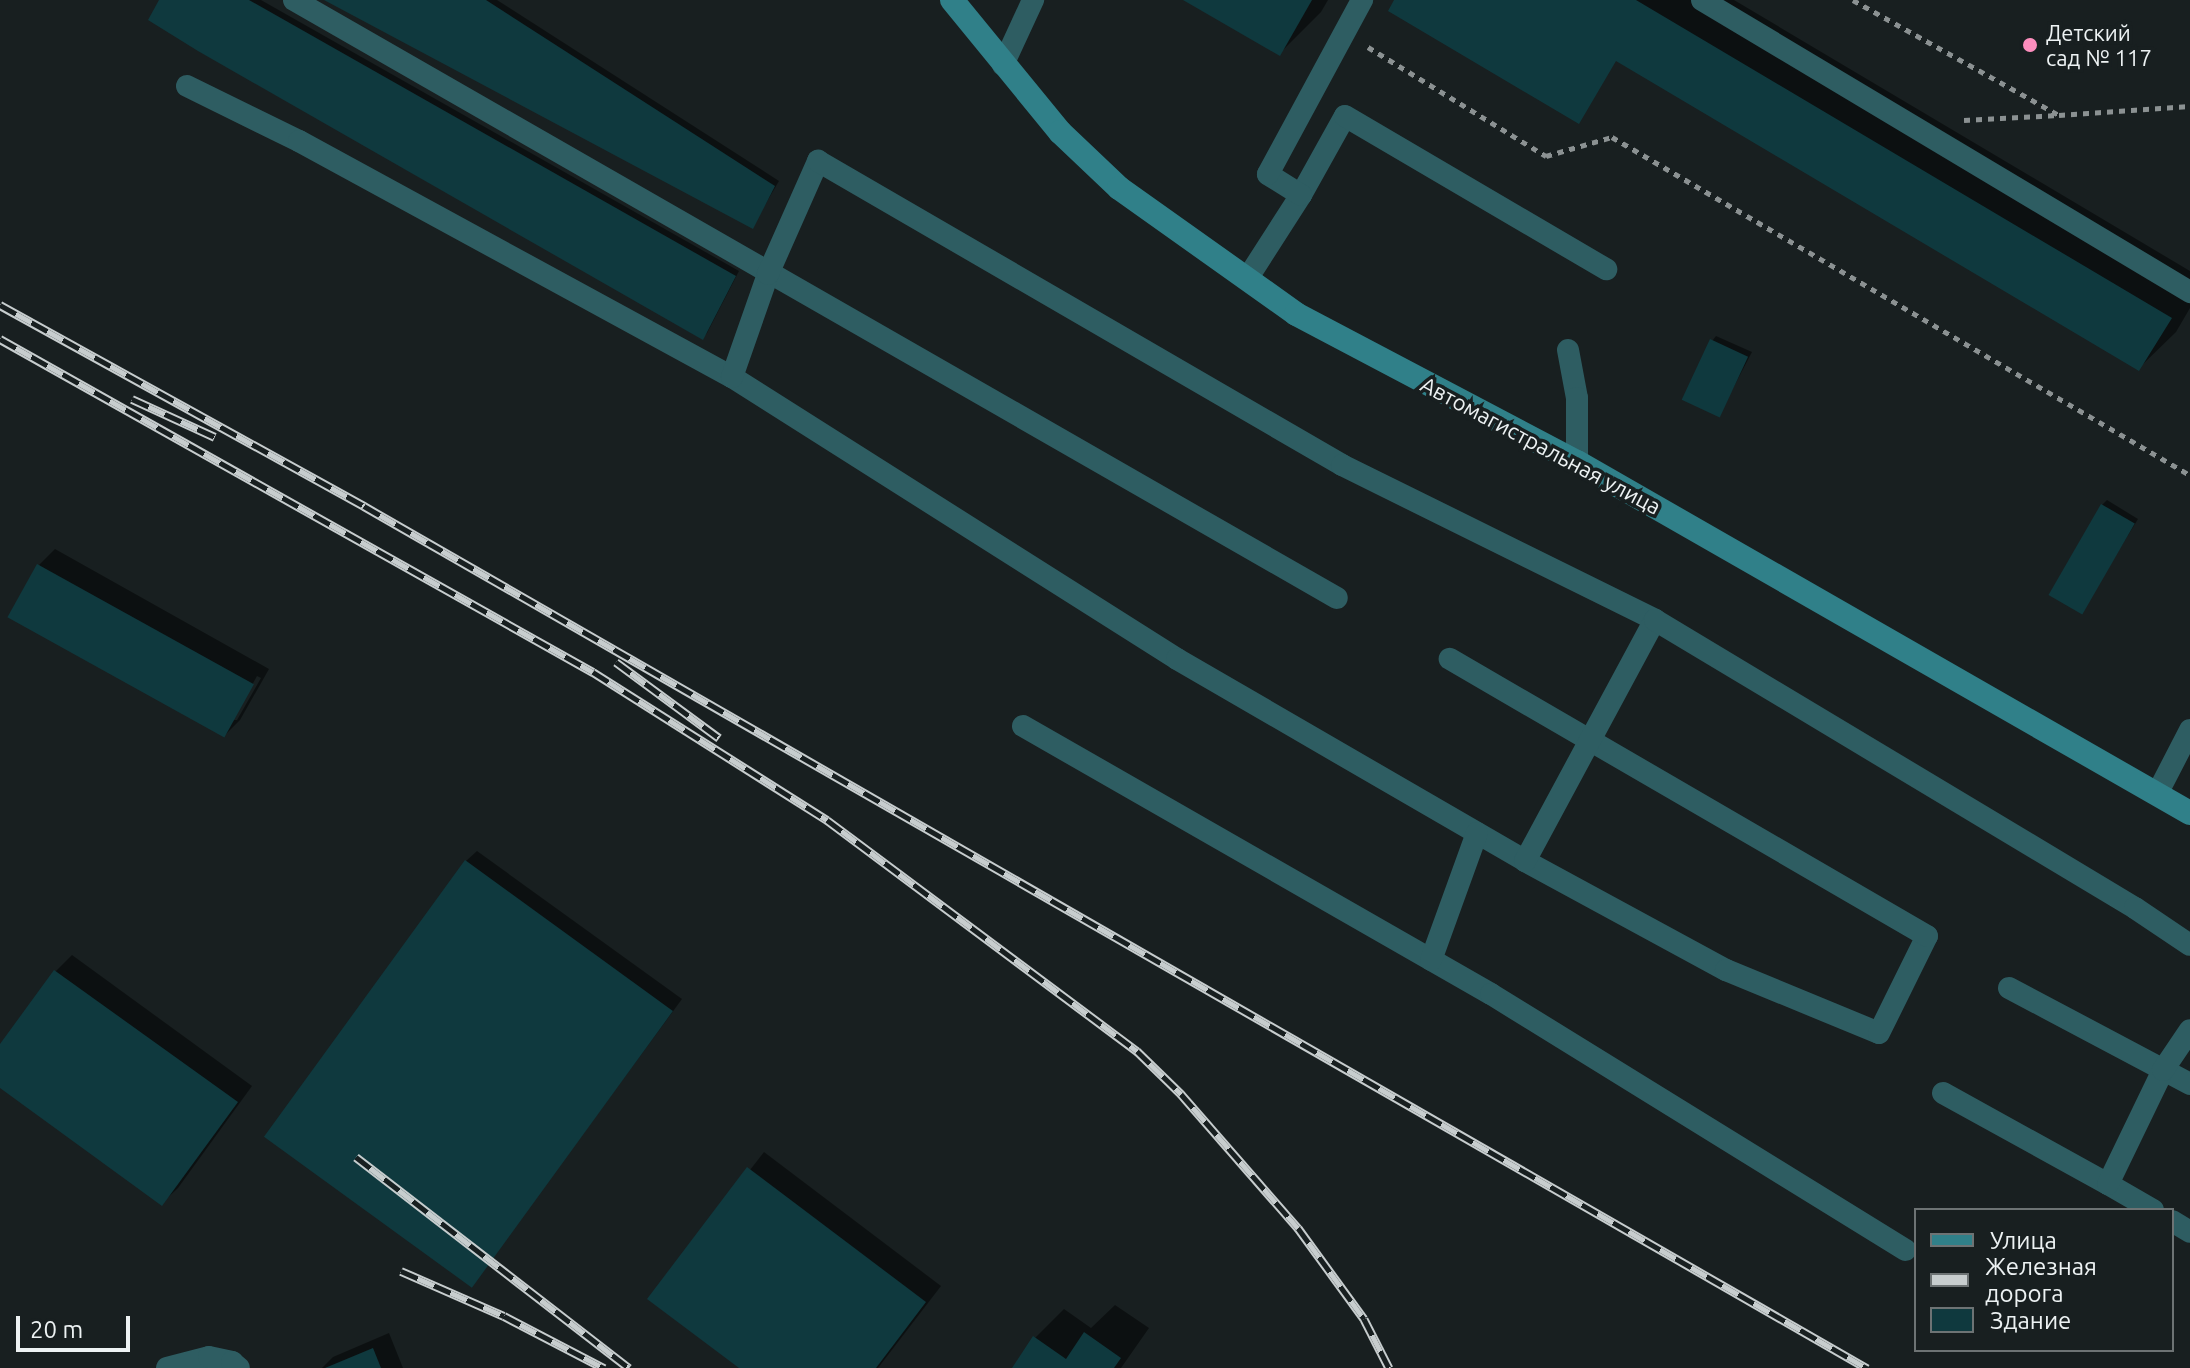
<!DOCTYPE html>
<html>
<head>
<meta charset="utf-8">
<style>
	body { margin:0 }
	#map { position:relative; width:2190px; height:1368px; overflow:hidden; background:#181f20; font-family:Ubuntu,sans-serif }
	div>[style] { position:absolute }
	.shadow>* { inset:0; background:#0007 }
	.building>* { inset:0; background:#0f393e; transform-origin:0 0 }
	.path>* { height:5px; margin-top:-2.5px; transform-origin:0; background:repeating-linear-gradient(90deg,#8b9192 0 6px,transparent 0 12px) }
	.lane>* { height:22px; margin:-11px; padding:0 11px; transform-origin:11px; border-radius:11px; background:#2e5d62 }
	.secondary>* { height:24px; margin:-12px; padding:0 12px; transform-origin:12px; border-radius:12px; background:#308089 }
	.rail>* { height:9px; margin-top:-4.5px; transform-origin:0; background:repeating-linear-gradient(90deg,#181f20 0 18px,#c7cdce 0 36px); box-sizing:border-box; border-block:2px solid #c7cdce }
	.dots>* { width:22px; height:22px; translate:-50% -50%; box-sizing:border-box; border:4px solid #181f20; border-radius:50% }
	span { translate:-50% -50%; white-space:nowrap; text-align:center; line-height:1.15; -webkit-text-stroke:7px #181f20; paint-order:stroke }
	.poi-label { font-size:22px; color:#edf2f3 }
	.left { translate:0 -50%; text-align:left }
	.street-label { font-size:22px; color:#edf2f3 }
	.legend { position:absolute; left:1914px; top:1208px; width:260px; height:144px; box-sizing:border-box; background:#181f20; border:2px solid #6d7374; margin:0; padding:10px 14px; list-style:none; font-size:24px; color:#edf2f3 }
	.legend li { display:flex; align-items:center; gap:16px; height:40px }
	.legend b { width:40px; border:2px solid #6d7374 }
	.scale { position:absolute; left:16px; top:1316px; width:114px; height:36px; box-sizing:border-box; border:4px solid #edf2f3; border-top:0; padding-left:10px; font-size:24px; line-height:28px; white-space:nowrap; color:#edf2f3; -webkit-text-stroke:6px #181f20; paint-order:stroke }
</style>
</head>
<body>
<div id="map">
	<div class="shadow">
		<i style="clip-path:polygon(161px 0,261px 0,739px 271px,707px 333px,702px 338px)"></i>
		<i style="clip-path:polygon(328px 0,497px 0,779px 181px,752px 227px)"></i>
		<i style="clip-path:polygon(1187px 0,1328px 0,1321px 12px,1280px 53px)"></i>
		<i style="clip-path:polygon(1397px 0,1734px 0,2190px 271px,2190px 308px,2176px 332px,2139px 368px,1617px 59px)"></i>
		<i style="clip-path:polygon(1716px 336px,1752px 352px,1719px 415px,1712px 341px)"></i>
		<i style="clip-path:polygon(2107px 500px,2138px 519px,2081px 612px,2102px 505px)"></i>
		<i style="clip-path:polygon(evenodd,55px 549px,269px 669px,240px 720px,224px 736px,39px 565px,55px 549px,257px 676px,261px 678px,237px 720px,233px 720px,257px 676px)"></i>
		<i style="clip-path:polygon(477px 851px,682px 999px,472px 1285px,466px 861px)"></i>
		<i style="clip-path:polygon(72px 955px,252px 1086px,178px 1188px,162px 1203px,0 1086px,0 1048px,56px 971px)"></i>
		<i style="clip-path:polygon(764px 1152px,941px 1286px,878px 1368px,743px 1368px,650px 1298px)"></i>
		<i style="clip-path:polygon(1115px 1305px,1149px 1328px,1121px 1368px,1014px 1368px,1035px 1338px,1064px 1309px,1091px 1328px)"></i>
		<i style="clip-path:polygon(389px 1333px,403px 1368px,322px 1368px,333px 1357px)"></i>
	</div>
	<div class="building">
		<i style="clip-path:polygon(159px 0,249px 0,736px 276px,703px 340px,198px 51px,148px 20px)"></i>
		<i style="clip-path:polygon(324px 0,486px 0,775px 186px,753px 229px)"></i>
		<i style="clip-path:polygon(1183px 0,1312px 0,1280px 56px)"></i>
		<i style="clip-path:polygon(1394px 0,1636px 0,2172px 318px,2139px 371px,1616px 61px,1579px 124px,1388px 11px)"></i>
		<i style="left:1710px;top:339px;width:42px;height:67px;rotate:25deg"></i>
		<i style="left:2101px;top:504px;width:39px;height:105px;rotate:30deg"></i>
		<i style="left:37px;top:564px;width:248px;height:61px;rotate:29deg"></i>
		<i style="left:465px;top:860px;width:257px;height:342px;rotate:36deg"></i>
		<i style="clip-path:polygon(54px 970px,238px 1102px,162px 1206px,0 1088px,0 1044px)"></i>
		<i style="clip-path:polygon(747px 1167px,926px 1302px,876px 1368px,739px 1368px,647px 1299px)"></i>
		<i style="clip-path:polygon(1084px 1332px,1121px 1358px,1114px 1368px,1012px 1368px,1033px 1336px,1066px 1359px)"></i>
		<i style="clip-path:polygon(373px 1348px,381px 1368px,325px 1368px)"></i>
	</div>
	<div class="path">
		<i style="left:1853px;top:0;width:236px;rotate:29.2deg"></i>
		<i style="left:2059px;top:115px;width:131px;rotate:-3.9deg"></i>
		<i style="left:1368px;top:47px;width:209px;rotate:31.5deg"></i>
		<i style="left:1546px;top:156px;width:69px;rotate:-16.1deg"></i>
		<i style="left:1612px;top:137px;width:670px;rotate:30.32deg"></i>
		<i style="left:1964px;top:120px;width:94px;rotate:-3deg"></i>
	</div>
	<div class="lane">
		<i style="left:294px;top:0;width:1202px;rotate:29.83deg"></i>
		<i style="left:1702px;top:0;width:569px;rotate:30.89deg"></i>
		<i style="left:1003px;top:65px;width:72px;rotate:-65.2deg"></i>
		<i style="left:187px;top:86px;width:125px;rotate:26.2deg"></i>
		<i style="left:299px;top:141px;width:493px;rotate:28.6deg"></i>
		<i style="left:732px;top:377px;width:527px;rotate:32.36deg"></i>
		<i style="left:1177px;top:659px;width:402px;rotate:30.1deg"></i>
		<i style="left:1525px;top:861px;width:229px;rotate:28.5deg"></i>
		<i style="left:1726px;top:970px;width:165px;rotate:22.4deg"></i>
		<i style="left:1879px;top:1033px;width:108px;rotate:-63.7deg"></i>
		<i style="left:1927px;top:936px;width:552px;rotate:-149.86deg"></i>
		<i style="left:1301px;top:195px;width:90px;rotate:-60.9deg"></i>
		<i style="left:1345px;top:116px;width:303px;rotate:30.4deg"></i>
		<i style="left:1247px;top:279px;width:100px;rotate:-57.3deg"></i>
		<i style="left:1301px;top:195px;width:39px;rotate:-148deg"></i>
		<i style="left:1268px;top:174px;width:198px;rotate:-61.6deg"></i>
		<i style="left:1568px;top:350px;width:49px;rotate:79.4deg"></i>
		<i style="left:1577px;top:398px;width:64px;rotate:90deg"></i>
		<i style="left:732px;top:377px;width:109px;rotate:-70.7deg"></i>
		<i style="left:768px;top:274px;width:124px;rotate:-66.1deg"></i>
		<i style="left:818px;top:161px;width:606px;rotate:30.12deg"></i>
		<i style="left:1342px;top:465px;width:349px;rotate:26.3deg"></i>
		<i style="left:1023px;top:726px;width:539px;rotate:29.8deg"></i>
		<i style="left:1491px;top:994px;width:487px;rotate:31.7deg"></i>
		<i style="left:2157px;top:794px;width:72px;rotate:-62.7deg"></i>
		<i style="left:1525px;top:861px;width:274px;rotate:-61.7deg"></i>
		<i style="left:1655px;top:620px;width:560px;rotate:30.96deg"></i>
		<i style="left:2135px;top:908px;width:66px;rotate:33.9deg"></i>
		<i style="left:1431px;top:960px;width:135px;rotate:-70.1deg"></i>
		<i style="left:2009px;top:988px;width:205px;rotate:27.9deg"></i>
		<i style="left:1943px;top:1093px;width:188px;rotate:28.9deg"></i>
		<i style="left:2153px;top:1210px;width:52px;rotate:-150deg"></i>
		<i style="left:2108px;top:1184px;width:127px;rotate:-64.2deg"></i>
		<i style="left:2163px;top:1070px;width:48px;rotate:-56deg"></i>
		<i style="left:2172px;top:1221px;width:21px;rotate:31deg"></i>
		<i style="left:167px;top:1368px;width:43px;rotate:-14.7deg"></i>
		<i style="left:209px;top:1357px;width:24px;rotate:12deg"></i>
		<i style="left:232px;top:1362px;width:9px;rotate:41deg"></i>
	</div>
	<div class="secondary">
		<i style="left:952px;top:0;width:171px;rotate:50.7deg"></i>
		<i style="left:1060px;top:132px;width:81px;rotate:43.5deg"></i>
		<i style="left:1119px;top:188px;width:217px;rotate:35.4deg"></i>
		<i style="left:1296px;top:314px;width:318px;rotate:27.8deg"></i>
		<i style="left:1577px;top:462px;width:706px;rotate:29.8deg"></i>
	</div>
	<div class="rail">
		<i style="left:0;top:305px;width:416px;rotate:28.9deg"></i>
		<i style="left:364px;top:506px;width:1733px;rotate:29.84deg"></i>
		<i style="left:0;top:339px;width:680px;rotate:29.32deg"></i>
		<i style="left:593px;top:672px;width:277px;rotate:32.3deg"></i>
		<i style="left:827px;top:820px;width:387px;rotate:36.7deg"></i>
		<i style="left:1137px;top:1051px;width:62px;rotate:44.3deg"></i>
		<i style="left:1181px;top:1094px;width:178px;rotate:48.9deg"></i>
		<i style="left:1298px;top:1228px;width:112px;rotate:54deg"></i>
		<i style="left:1364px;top:1319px;width:55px;rotate:63deg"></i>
		<i style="left:132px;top:399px;width:91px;rotate:24.6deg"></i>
		<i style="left:616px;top:662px;width:128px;rotate:36.4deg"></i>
		<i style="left:356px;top:1157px;width:345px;rotate:37.7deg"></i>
		<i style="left:401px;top:1271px;width:112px;rotate:23.6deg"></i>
		<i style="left:504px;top:1316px;width:113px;rotate:27.5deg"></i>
	</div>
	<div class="dots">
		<i style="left:2030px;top:45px;background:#fd8ebe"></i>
	</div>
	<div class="poi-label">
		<span class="left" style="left:2046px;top:45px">Детский<br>сад № 117</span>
	</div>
	<div class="street-label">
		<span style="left:1541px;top:445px;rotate:28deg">Автомагистральная улица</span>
	</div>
	<ul class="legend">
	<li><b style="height:10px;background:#308089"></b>Улица</li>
	<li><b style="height:10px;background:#c7cdce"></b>Железная дорога</li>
	<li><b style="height:22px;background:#0f393e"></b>Здание</li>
	</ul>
	<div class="scale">20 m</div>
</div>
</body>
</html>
